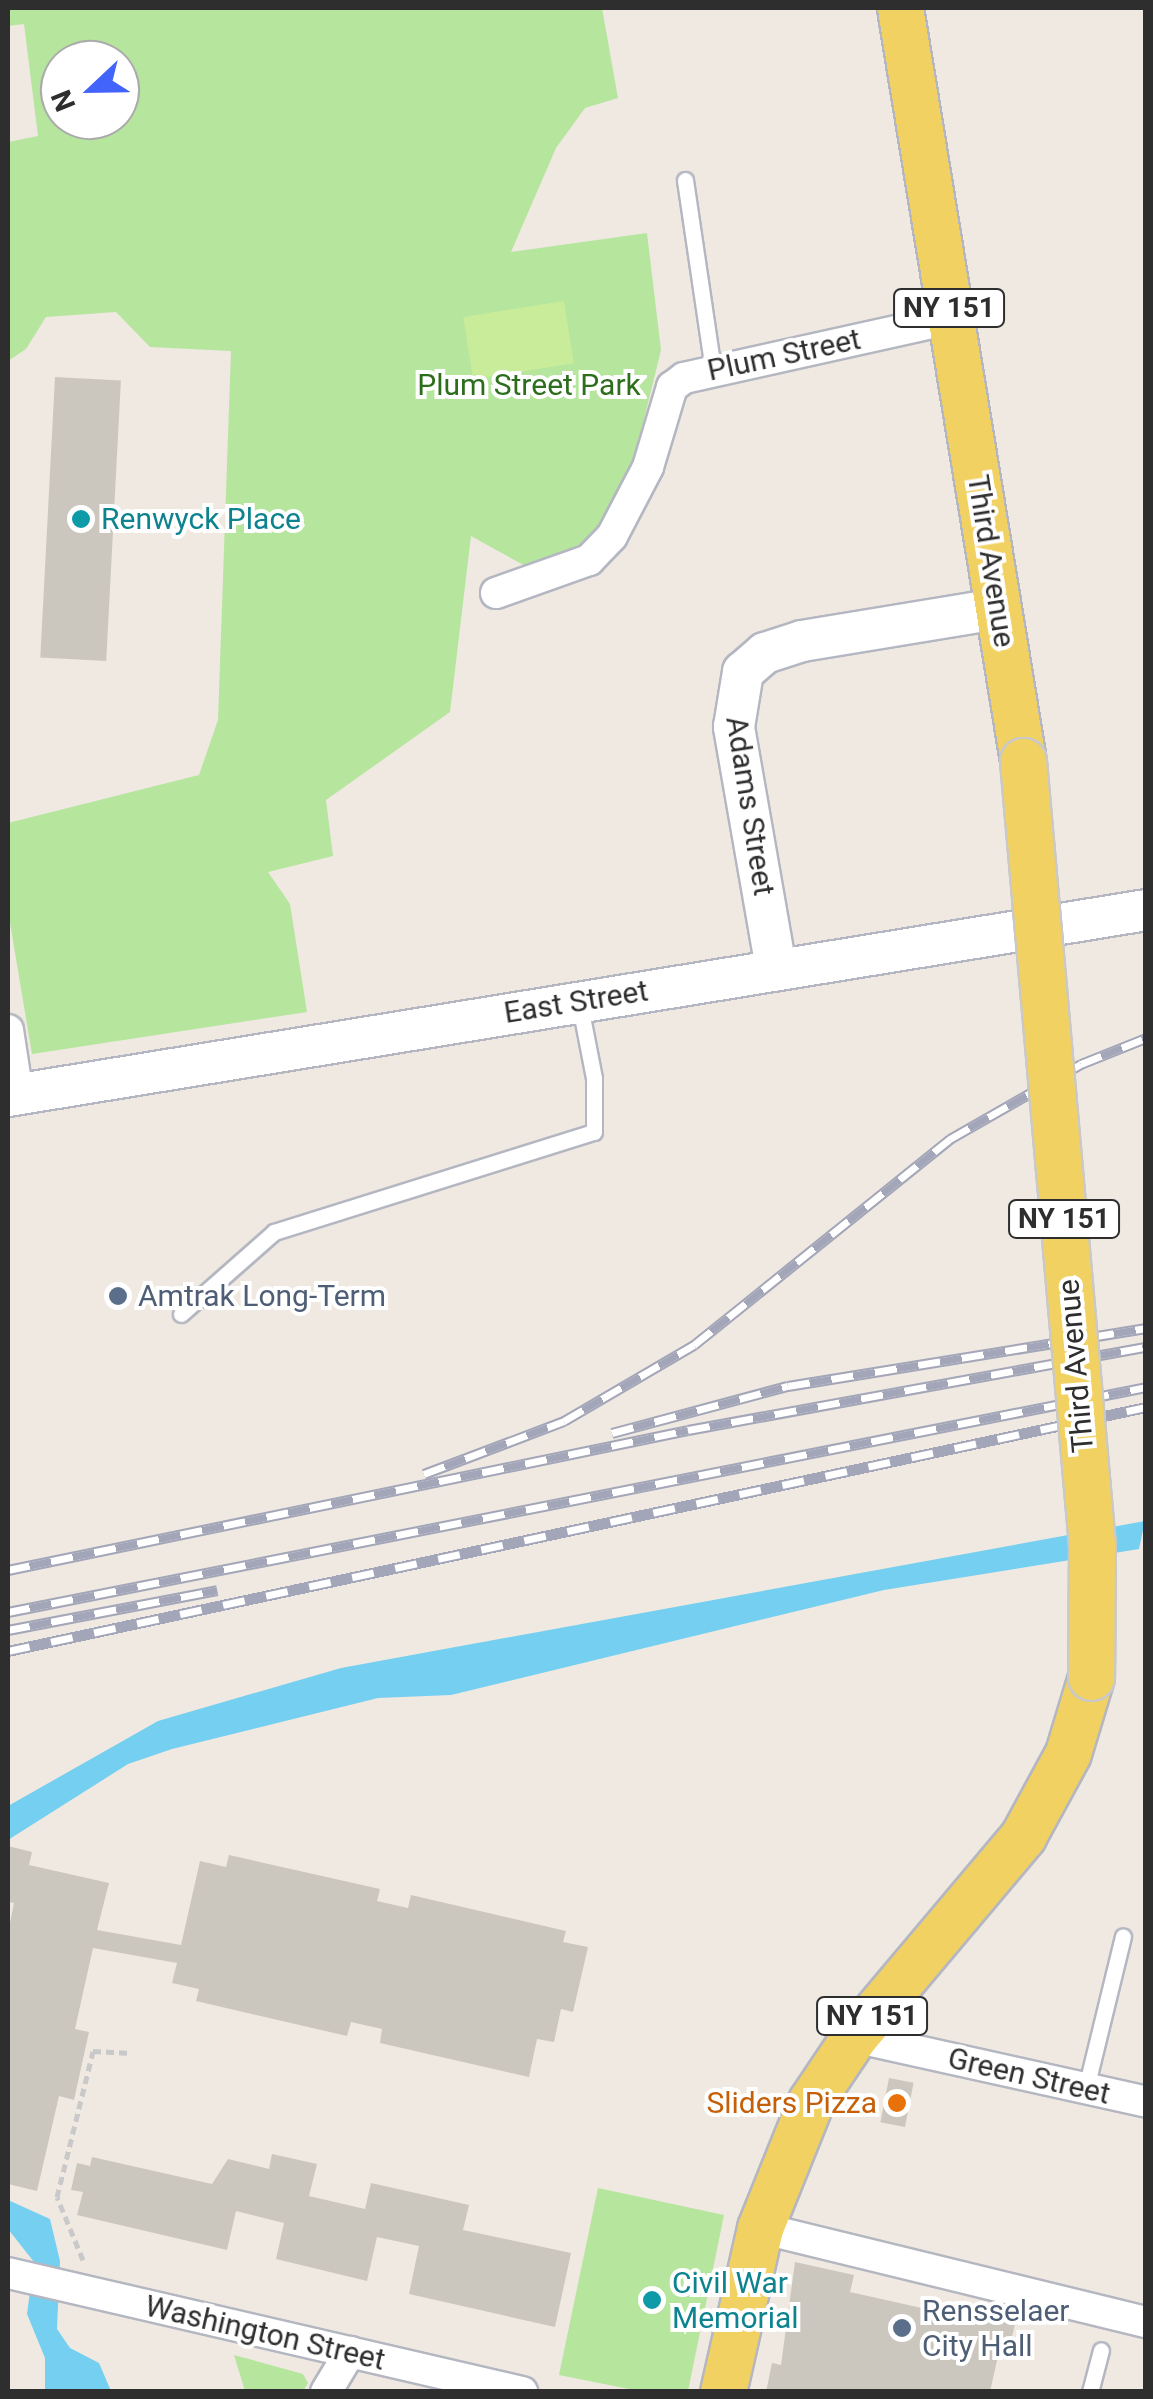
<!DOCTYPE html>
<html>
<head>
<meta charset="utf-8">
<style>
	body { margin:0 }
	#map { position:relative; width:1153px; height:2399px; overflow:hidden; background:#efe9e1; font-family:Roboto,sans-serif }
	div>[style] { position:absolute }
	.green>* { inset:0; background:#b6e59e }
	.pitch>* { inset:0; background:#c9ec9a; transform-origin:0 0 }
	.water>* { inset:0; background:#75cff0 }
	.building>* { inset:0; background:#cbc7bf; transform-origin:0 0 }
	.path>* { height:5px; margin-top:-2.5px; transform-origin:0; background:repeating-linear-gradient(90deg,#c9c9c9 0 8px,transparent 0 13px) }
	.roads { filter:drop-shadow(2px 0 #b4b7c1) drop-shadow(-2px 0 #b4b7c1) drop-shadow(0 2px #b4b7c1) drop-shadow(0 -2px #b4b7c1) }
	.lane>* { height:15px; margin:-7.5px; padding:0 7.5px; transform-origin:7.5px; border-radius:7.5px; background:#fff }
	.street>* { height:30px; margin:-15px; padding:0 15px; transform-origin:15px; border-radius:15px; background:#fff }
	.secondary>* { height:40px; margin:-20px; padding:0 20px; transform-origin:20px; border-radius:20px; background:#fff }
	.primary>* { height:45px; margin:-22.5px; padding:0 22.5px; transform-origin:22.5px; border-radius:22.5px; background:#f2d163 }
	.rail>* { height:11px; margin-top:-5.5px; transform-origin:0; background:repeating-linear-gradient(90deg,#fff 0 22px,#a3a6b8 0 44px); box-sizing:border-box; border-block:2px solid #a3a6b8 }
	.bridges { filter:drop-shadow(2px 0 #c9c9c9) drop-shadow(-2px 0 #c9c9c9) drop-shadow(0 2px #c9c9c9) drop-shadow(0 -2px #c9c9c9) }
	.primary-bridge>* { height:45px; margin:-22.5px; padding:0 22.5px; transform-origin:22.5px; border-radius:22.5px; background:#f2d163 }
	.dots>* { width:28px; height:28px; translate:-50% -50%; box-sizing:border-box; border:5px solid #fff; border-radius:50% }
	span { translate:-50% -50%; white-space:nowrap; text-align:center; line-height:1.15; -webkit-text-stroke:8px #fff; paint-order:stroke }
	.shield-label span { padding:2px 8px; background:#fff; border:2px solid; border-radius:8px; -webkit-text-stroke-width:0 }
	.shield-label { font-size:28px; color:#2e2e2e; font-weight:700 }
	.street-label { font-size:30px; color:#2e2e2e }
	.park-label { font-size:30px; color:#2c6e1b }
	.culture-label { font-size:30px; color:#0d838f }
	.left { translate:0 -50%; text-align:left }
	.service-label { font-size:30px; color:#4e5e75 }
	.food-label { font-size:30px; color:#c56008 }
	.right { translate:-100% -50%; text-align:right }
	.frame { position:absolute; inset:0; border:10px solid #2e2e2e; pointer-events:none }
	.north { position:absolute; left:40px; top:40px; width:100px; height:100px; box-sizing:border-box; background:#fff; border:2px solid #ababab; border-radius:50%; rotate:248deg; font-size:28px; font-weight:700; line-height:40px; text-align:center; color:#2e2e2e }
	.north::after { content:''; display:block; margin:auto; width:35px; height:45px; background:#4264fb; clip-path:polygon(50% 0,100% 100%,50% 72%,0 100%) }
</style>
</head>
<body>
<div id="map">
	<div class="green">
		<i style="clip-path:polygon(evenodd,8px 8px,602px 8px,618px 98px,585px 108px,556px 148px,511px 252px,647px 233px,661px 350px,629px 481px,612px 519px,581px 553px,529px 568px,471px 536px,450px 712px,326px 800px,333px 856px,268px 872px,290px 904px,307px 1012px,32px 1054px,8px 911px,8px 823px,199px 775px,218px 720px,231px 351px,150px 347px,116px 312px,46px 317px,26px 349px,8px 361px,8px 142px,38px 136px,24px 24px,8px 26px,8px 8px,60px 60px,120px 60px,120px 120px,60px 120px,60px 60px)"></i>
		<i style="clip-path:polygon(598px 2188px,724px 2215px,688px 2391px,639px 2391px,559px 2375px)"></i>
		<i style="clip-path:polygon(234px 2355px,303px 2374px,308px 2383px,303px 2391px,245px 2391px)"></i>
	</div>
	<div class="pitch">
		<i style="left:564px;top:301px;width:63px;height:102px;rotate:81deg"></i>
	</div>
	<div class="water">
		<i style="clip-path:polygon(1145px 1521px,1139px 1549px,884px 1590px,451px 1695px,378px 1698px,172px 1749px,128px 1764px,8px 1840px,8px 1806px,158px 1721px,341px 1668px)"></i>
		<i style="clip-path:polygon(8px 2200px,50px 2219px,60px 2261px,57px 2329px,70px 2348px,99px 2363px,111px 2391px,45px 2391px,45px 2358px,27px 2314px,34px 2262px,8px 2229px)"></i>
	</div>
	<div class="building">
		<i style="left:55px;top:377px;width:66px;height:281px;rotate:3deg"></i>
		<i style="clip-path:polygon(8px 1846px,32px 1852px,29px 1865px,109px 1883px,97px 1930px,181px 1945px,200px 1861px,226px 1867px,229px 1855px,380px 1889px,377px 1901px,408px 1908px,411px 1895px,566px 1931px,563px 1942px,588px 1947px,573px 2012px,561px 2009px,554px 2042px,537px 2039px,529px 2077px,380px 2043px,382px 2029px,351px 2022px,347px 2036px,196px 2001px,199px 1989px,172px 1983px,177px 1963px,93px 1948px,75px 2029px,89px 2032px,74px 2100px,59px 2096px,37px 2191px,8px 2184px,8px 1933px,14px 1903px,8px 1902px)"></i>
		<i style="left:889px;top:2078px;width:25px;height:45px;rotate:11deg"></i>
		<i style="clip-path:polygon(272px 2154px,317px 2164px,309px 2196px,365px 2209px,371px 2183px,469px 2205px,463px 2230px,571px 2253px,555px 2327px,409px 2294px,419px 2246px,377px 2237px,367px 2281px,276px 2259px,284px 2223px,236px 2211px,227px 2250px,77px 2215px,83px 2192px,71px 2190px,77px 2163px,90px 2166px,92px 2157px,212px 2184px,228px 2159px,269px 2169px)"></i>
		<i style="clip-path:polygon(795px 2262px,854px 2275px,850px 2292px,962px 2317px,965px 2303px,1017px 2315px,1011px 2341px,1002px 2338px,990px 2392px,766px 2392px,772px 2363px,781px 2365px)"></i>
	</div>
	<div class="path">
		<i style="left:83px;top:2260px;width:68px;rotate:-112.4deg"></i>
		<i style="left:57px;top:2197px;width:150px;rotate:-76.1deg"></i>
		<i style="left:93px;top:2051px;width:38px;rotate:3deg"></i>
	</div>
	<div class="roads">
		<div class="lane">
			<i style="left:685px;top:180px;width:191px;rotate:81.6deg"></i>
			<i style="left:181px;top:1314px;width:124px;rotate:-41.4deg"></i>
			<i style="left:274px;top:1232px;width:335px;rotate:-17.4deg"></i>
			<i style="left:594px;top:1132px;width:54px;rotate:-90deg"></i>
			<i style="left:594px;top:1078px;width:73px;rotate:-101deg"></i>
			<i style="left:1086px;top:2088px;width:156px;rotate:-76.3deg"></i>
			<i style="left:1090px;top:2392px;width:43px;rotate:-75.3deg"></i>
		</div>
		<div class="street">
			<i style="left:496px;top:593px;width:99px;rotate:-19.5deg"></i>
			<i style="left:589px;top:560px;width:33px;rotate:-46deg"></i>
			<i style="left:612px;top:536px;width:78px;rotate:-62.4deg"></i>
			<i style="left:648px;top:467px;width:84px;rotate:-73.3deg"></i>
			<i style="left:672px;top:387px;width:15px;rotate:-37deg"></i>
			<i style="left:684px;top:378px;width:273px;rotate:-12.5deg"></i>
			<i style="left:8px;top:1030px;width:66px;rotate:81.3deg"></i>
			<i style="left:854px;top:2037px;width:299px;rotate:12.5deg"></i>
			<i style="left:760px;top:2228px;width:397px;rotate:13.7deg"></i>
			<i style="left:8px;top:2273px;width:528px;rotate:13.04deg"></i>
			<i style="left:326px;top:2392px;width:47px;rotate:-59deg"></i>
		</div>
		<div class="secondary">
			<i style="left:776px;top:968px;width:245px;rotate:-99.9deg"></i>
			<i style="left:734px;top:727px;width:56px;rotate:-80.7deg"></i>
			<i style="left:743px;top:672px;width:29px;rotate:-41deg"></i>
			<i style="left:765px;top:653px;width:39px;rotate:-18deg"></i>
			<i style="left:802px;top:641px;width:199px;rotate:-9.3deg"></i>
			<i style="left:8px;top:1096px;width:1153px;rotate:-9.28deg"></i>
		</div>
		<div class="primary">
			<i style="left:900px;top:8px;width:763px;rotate:80.72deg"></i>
			<i style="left:723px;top:2392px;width:168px;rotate:-77.3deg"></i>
			<i style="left:760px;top:2228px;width:137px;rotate:-68.1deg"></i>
			<i style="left:811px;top:2101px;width:77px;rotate:-56.1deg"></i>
			<i style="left:854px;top:2037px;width:263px;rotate:-49.9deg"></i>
			<i style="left:1023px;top:1836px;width:94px;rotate:-61.5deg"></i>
			<i style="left:1068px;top:1753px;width:79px;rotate:-73.2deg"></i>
		</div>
	</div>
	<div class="rail">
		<i style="left:612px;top:1433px;width:182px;rotate:-15deg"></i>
		<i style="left:788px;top:1386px;width:363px;rotate:-9.2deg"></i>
		<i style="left:424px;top:1474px;width:150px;rotate:-20.7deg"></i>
		<i style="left:564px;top:1421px;width:151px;rotate:-30.3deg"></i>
		<i style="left:694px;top:1345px;width:329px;rotate:-38.8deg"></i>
		<i style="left:950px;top:1139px;width:151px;rotate:-29.8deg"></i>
		<i style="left:1081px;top:1064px;width:70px;rotate:-21.8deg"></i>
		<i style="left:8px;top:1570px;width:694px;rotate:-11.63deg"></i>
		<i style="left:688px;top:1430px;width:465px;rotate:-10.3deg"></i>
		<i style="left:8px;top:1612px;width:1160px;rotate:-11.18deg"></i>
		<i style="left:8px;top:1630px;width:213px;rotate:-10.8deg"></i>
		<i style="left:8px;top:1651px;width:1164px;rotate:-12.1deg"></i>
	</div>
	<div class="bridges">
		<div class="primary-bridge">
			<i style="left:1023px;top:761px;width:787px;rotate:84.97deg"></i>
			<i style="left:1092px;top:1545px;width:132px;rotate:90.4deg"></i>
		</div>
	</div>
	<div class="dots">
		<i style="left:81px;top:519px;background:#0f9aa8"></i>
		<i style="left:118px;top:1296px;background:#5c6f8a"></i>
		<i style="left:897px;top:2103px;background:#e8710a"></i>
		<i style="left:652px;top:2300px;background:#0f9aa8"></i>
		<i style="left:902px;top:2328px;background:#5c6f8a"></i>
	</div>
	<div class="shield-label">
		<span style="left:949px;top:308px">NY 151</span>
		<span style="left:1064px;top:1219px">NY 151</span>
		<span style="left:872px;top:2016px">NY 151</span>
	</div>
	<div class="street-label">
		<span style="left:784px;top:355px;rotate:-12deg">Plum Street</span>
		<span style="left:991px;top:561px;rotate:81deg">Third Avenue</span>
		<span style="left:750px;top:806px;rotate:81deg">Adams Street</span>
		<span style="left:576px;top:1002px;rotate:-9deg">East Street</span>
		<span style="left:1076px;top:1366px;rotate:-95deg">Third Avenue</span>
		<span style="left:1029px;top:2076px;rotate:13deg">Green Street</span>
		<span style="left:265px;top:2333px;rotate:13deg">Washington Street</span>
	</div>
	<div class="park-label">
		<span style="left:529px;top:385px">Plum Street Park</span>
	</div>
	<div class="culture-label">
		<span class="left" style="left:101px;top:519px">Renwyck Place</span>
		<span class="left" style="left:672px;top:2300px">Civil War<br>Memorial</span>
	</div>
	<div class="service-label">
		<span class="left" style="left:138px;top:1296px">Amtrak Long-Term</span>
		<span class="left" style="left:922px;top:2328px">Rensselaer<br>City Hall</span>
	</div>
	<div class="food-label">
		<span class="right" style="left:877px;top:2103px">Sliders Pizza</span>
	</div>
	<div class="frame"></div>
	<div class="north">N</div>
</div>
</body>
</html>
